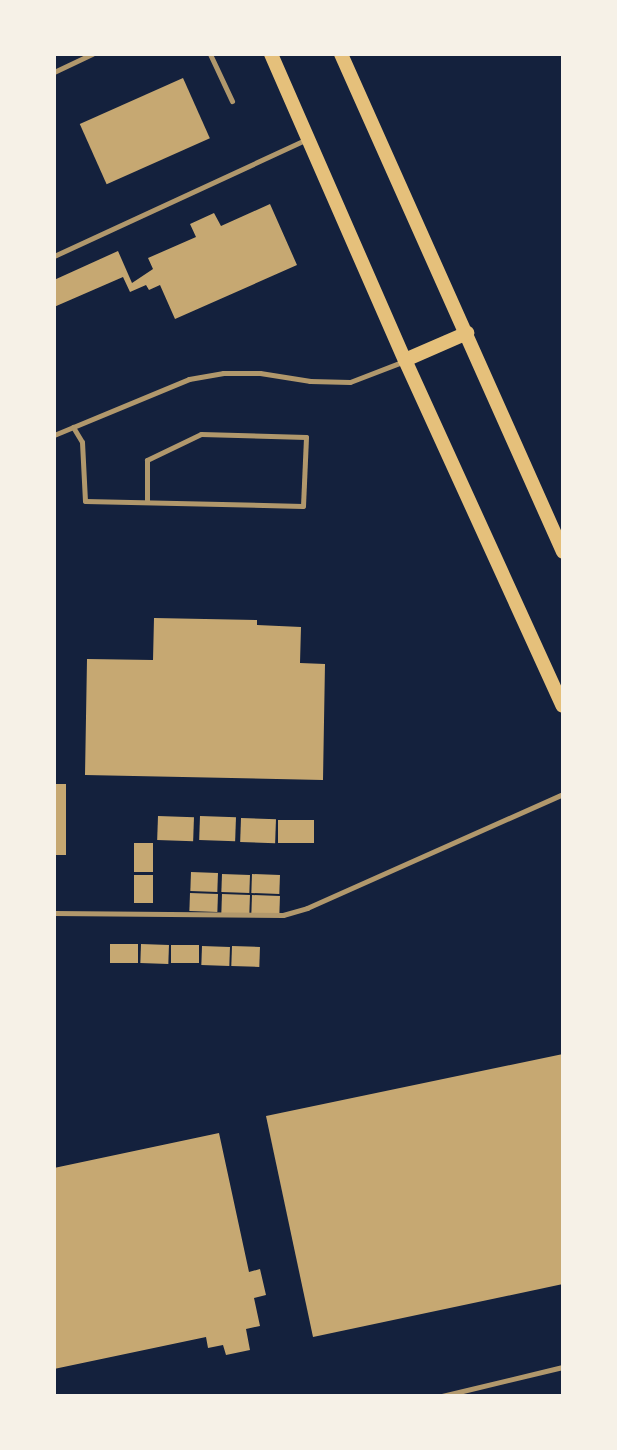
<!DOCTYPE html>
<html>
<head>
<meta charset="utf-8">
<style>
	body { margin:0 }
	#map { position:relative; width:617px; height:1450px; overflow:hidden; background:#14213d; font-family:Karla,sans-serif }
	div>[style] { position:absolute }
	.building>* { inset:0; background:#c6a872; transform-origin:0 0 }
	.service>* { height:5px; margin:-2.5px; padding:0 2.5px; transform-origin:2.5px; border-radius:2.5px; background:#b1986c }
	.secondary>* { height:14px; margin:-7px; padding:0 7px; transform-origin:7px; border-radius:7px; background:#e5c07b }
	span { translate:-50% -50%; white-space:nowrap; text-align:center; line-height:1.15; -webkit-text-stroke:5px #f6f1e7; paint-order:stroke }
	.frame { position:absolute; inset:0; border:56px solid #f6f1e7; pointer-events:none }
</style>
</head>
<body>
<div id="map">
	<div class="building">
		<i style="left:183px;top:78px;width:66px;height:113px;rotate:66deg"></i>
		<i style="clip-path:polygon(270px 204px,297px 265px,175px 319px,160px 285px,149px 290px,146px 285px,130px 292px,123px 277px,54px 307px,54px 280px,118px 251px,132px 283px,153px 269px,148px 258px,196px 237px,190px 224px,214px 213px,221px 226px)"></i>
		<i style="clip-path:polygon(154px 618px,257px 620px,257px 625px,301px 627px,300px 663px,325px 664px,323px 780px,85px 775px,87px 659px,153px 660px)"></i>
		<i style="left:54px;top:784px;width:12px;height:71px"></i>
		<i style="left:158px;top:816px;width:36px;height:24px;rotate:2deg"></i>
		<i style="left:200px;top:816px;width:36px;height:24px;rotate:2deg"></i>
		<i style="left:241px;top:818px;width:35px;height:24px;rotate:2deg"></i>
		<i style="left:278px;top:820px;width:36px;height:23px"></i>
		<i style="left:134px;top:843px;width:19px;height:29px"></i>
		<i style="left:191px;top:872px;width:27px;height:19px;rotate:2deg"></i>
		<i style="left:222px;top:874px;width:28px;height:18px;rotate:2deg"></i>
		<i style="left:252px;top:874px;width:28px;height:19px;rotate:2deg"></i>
		<i style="left:134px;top:875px;width:19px;height:28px"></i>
		<i style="left:190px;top:893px;width:28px;height:18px;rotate:2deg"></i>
		<i style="left:222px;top:894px;width:28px;height:19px;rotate:2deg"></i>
		<i style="left:252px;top:895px;width:28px;height:19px;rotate:2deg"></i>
		<i style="left:110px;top:944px;width:28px;height:19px"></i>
		<i style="left:141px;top:944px;width:28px;height:19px;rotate:2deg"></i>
		<i style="left:171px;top:945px;width:28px;height:18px"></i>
		<i style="left:202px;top:946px;width:28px;height:19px;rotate:2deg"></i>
		<i style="left:232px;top:946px;width:28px;height:20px;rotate:2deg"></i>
		<i style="clip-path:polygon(563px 1054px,563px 1284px,313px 1337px,266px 1116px)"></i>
		<i style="clip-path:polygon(219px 1133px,249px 1272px,260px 1269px,266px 1295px,254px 1298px,260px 1326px,246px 1329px,250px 1350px,226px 1355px,223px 1345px,208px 1348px,206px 1337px,54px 1369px,54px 1168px)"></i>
	</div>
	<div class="service">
		<i style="left:210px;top:54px;width:52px;rotate:64.9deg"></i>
		<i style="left:54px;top:72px;width:42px;rotate:-25.3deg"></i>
		<i style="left:54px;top:256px;width:277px;rotate:-24.8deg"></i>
		<i style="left:73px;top:427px;width:17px;rotate:59deg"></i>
		<i style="left:82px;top:442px;width:59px;rotate:87.1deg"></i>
		<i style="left:85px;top:501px;width:218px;rotate:1.3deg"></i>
		<i style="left:303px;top:506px;width:69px;rotate:-87.5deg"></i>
		<i style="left:306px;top:437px;width:105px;rotate:-178.4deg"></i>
		<i style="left:201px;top:434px;width:60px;rotate:154.3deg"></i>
		<i style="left:147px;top:460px;width:41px;rotate:90deg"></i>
		<i style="left:54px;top:435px;width:146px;rotate:-22.5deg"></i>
		<i style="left:189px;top:379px;width:35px;rotate:-10deg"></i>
		<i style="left:223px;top:373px;width:37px"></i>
		<i style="left:260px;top:373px;width:51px;rotate:9.1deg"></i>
		<i style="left:310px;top:381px;width:40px;rotate:1.4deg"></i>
		<i style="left:350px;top:382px;width:56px;rotate:-21deg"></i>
		<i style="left:54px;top:913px;width:229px;rotate:0.5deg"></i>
		<i style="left:283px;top:915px;width:25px;rotate:-16deg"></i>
		<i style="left:307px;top:908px;width:280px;rotate:-24deg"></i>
		<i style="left:442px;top:1396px;width:124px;rotate:-13.5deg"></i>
	</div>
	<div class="secondary">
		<i style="left:271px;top:54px;width:334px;rotate:66.4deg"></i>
		<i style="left:405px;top:360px;width:380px;rotate:65.5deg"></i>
		<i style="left:341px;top:54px;width:545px;rotate:65.97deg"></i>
		<i style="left:405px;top:360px;width:68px;rotate:-23.5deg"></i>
	</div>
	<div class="frame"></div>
</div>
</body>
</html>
